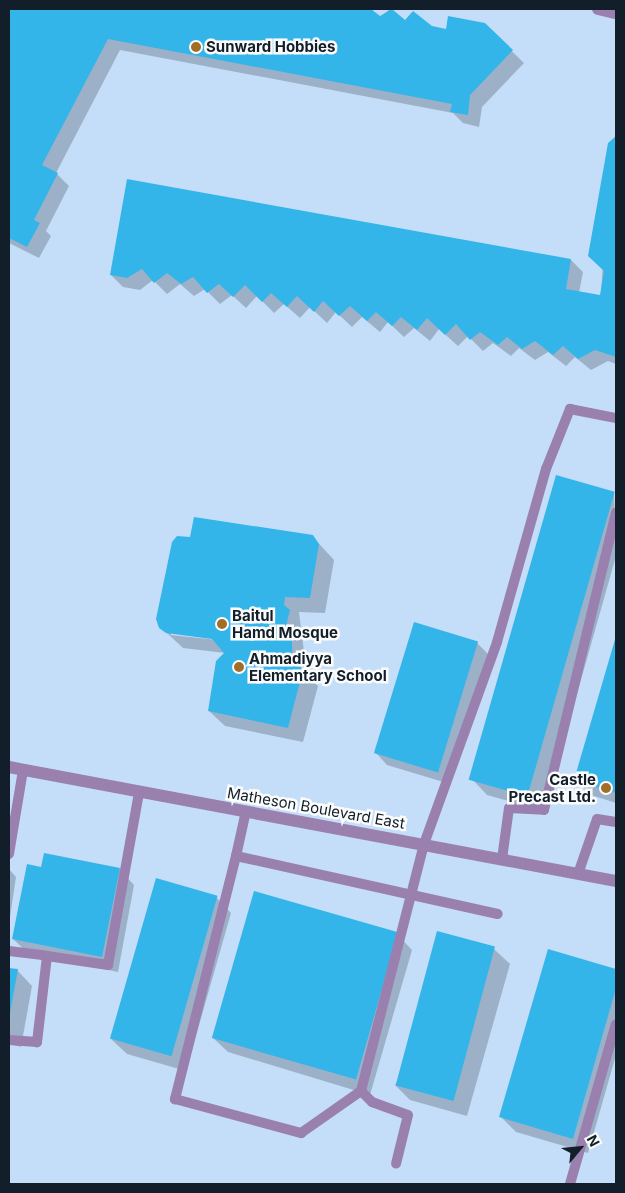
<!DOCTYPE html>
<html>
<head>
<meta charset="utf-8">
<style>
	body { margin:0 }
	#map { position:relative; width:625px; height:1193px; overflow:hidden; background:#c4def9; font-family:Inter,sans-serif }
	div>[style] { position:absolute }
	.shadow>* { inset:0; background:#0003 }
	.building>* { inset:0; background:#34b5ea; transform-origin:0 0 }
	.service>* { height:10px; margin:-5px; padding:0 5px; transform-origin:5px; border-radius:5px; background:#9a80ae }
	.minor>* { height:12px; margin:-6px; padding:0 6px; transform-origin:6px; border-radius:6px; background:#9a80ae }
	.tertiary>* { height:12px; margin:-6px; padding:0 6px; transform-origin:6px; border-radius:6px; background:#9a80ae }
	.dots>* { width:14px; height:14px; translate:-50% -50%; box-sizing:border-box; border:2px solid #fbfcfb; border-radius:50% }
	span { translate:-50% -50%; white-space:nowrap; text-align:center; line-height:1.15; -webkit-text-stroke:5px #fbfcfb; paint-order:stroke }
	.poi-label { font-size:15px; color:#121e2a; font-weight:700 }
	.left { translate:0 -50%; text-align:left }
	.right { translate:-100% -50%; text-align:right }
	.street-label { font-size:15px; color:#121e2a }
	.frame { position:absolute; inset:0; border:10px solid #121e2a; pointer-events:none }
	.north { position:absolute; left:555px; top:1123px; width:50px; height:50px; -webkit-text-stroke:4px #fbfcfb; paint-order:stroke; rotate:62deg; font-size:14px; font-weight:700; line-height:20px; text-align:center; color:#121e2a }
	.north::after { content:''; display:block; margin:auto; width:18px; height:22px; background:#121e2a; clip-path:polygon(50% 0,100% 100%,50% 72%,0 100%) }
</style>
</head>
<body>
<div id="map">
	<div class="shadow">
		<i style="clip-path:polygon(11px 9px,369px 9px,380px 17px,390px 9px,405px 22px,447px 30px,484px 24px,524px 63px,482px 107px,479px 127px,463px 123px,453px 113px,120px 50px,56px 173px,69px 186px,46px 231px,51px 236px,39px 258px,9px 243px)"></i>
		<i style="clip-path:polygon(616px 138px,616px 364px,608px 361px,591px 370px,575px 357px,566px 366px,548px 352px,535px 360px,519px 348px,511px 356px,493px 343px,483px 351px,468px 336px,458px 346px,439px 329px,430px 341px,414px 328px,404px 337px,388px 322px,380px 332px,362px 317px,352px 327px,336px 312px,327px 323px,310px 307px,300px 318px,284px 304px,274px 313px,257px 296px,246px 308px,232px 295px,220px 304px,205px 289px,194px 296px,180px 284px,167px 294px,153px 280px,140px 290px,123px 287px,111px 275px,128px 181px,571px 260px,583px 272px,579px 293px,601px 296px,609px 144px)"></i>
		<i style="clip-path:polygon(614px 493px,616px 556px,544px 811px,487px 795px,472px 779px)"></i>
		<i style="clip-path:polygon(evenodd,312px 536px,334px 560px,325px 613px,299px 612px,307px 675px,318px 686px,303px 742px,225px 726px,209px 711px,225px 653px,183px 648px,167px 633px,191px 538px,312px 536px,171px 633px,218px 638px,218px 640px,171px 635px,171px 633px)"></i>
		<i style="clip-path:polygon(616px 638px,616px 803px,591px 795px,576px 780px)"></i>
		<i style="clip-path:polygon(477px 643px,489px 655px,450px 784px,387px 765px,376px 753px)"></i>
		<i style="clip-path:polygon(42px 868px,119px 869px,134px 885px,118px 972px,29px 954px,13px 939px)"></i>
		<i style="clip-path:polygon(9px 869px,16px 877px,9px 924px)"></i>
		<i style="clip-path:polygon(216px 897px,231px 913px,186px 1071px,127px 1054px,111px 1039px)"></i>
		<i style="clip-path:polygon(397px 934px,412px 950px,370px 1095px,228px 1052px,212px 1037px)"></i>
		<i style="clip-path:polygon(494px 949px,510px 964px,467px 1116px,410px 1100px,395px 1085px)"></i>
		<i style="clip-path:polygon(549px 950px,616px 970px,616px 1055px,588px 1153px,516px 1132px,500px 1116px)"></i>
		<i style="clip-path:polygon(9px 969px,17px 970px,32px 986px,21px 1047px,9px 1044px)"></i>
	</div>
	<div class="building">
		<i style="clip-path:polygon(9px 9px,371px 9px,380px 16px,392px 9px,405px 20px,413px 11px,432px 26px,446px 29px,448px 16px,485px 23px,513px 50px,470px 95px,468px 115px,450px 112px,452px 104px,108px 39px,42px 165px,58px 173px,34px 220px,40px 223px,27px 247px,9px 238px)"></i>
		<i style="clip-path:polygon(616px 136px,616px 357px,595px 350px,578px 359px,563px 346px,553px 355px,535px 341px,522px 349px,507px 337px,498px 345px,480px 332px,470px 340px,456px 324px,445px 335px,427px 318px,417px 330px,401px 317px,392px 326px,376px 312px,367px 321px,350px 306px,339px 316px,323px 301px,314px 312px,297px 296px,287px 307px,271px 293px,262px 302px,245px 285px,233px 297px,219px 284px,207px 293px,193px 277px,181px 284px,167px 273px,154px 283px,142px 269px,127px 278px,110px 275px,127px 179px,571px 259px,566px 289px,600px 295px,604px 271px,588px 256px,608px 143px)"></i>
		<i style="left:556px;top:475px;width:61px;height:317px;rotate:16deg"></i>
		<i style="clip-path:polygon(194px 517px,313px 535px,319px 544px,310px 598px,285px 597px,284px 605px,290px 610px,285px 630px,292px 636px,292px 658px,303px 670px,288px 728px,208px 711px,216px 661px,224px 653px,212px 639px,166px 633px,159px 628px,156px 619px,172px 542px,177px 536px,190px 537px)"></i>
		<i style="left:414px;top:622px;width:67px;height:137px;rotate:17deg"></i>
		<i style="clip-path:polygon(616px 636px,616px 793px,574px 780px)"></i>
		<i style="clip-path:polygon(44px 853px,120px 868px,102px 957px,12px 939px,27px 864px,41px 867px)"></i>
		<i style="left:156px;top:878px;width:64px;height:167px;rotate:16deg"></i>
		<i style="left:254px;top:891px;width:150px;height:153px;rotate:16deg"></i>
		<i style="left:437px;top:931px;width:60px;height:160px;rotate:15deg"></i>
		<i style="clip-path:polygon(548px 949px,616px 969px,616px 988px,573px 1139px,499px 1117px)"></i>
		<i style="clip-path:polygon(9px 968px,18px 969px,10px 1013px,9px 1013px)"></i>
	</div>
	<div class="service">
		<i style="left:246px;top:811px;width:46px;rotate:102.5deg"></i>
		<i style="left:236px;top:856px;width:268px;rotate:12.5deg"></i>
		<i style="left:9px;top:854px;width:85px;rotate:-80.5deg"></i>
		<i style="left:236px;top:856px;width:251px;rotate:104.1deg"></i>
		<i style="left:175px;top:1099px;width:131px;rotate:15.1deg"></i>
		<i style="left:301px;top:1133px;width:73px;rotate:-35deg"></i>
		<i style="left:361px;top:1091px;width:255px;rotate:-75.7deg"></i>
		<i style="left:424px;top:844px;width:215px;rotate:-70.1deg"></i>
		<i style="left:497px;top:642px;width:180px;rotate:-74.2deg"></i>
		<i style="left:546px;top:469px;width:65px;rotate:-68.2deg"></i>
		<i style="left:570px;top:409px;width:47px;rotate:11.1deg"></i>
		<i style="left:502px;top:859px;width:51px;rotate:-82.2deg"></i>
		<i style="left:509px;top:808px;width:35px;rotate:3deg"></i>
		<i style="left:544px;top:810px;width:306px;rotate:-76.4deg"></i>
		<i style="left:578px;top:874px;width:58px;rotate:-70.9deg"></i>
		<i style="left:597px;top:819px;width:19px;rotate:9deg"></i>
		<i style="left:9px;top:951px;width:38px;rotate:7deg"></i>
		<i style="left:47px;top:956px;width:87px;rotate:96.6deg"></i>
		<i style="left:37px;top:1042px;width:28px;rotate:-176deg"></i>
		<i style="left:47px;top:956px;width:62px;rotate:8.4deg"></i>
		<i style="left:108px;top:965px;width:176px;rotate:-79.8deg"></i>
		<i style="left:361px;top:1091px;width:16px;rotate:45deg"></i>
		<i style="left:372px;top:1102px;width:38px;rotate:20deg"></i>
		<i style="left:408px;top:1115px;width:50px;rotate:103.8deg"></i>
		<i style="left:570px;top:1184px;width:166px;rotate:-74deg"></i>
	</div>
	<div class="minor">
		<i style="left:598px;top:9px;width:18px;rotate:13deg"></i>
	</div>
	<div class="tertiary">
		<i style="left:9px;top:767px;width:618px;rotate:10.64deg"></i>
	</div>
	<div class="dots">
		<i style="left:196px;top:47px;background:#a26d26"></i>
		<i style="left:222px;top:624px;background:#a26d26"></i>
		<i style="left:239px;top:667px;background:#a26d26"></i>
		<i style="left:606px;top:788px;background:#a26d26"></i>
	</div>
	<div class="poi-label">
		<span class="left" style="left:206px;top:47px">Sunward Hobbies</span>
		<span class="left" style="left:232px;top:624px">Baitul<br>Hamd Mosque</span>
		<span class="left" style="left:249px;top:667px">Ahmadiyya<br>Elementary School</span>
		<span class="right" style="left:596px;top:788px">Castle<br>Precast Ltd.</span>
	</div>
	<div class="street-label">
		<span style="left:316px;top:808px;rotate:10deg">Matheson Boulevard East</span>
	</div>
	<div class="frame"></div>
	<div class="north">N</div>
</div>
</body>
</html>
